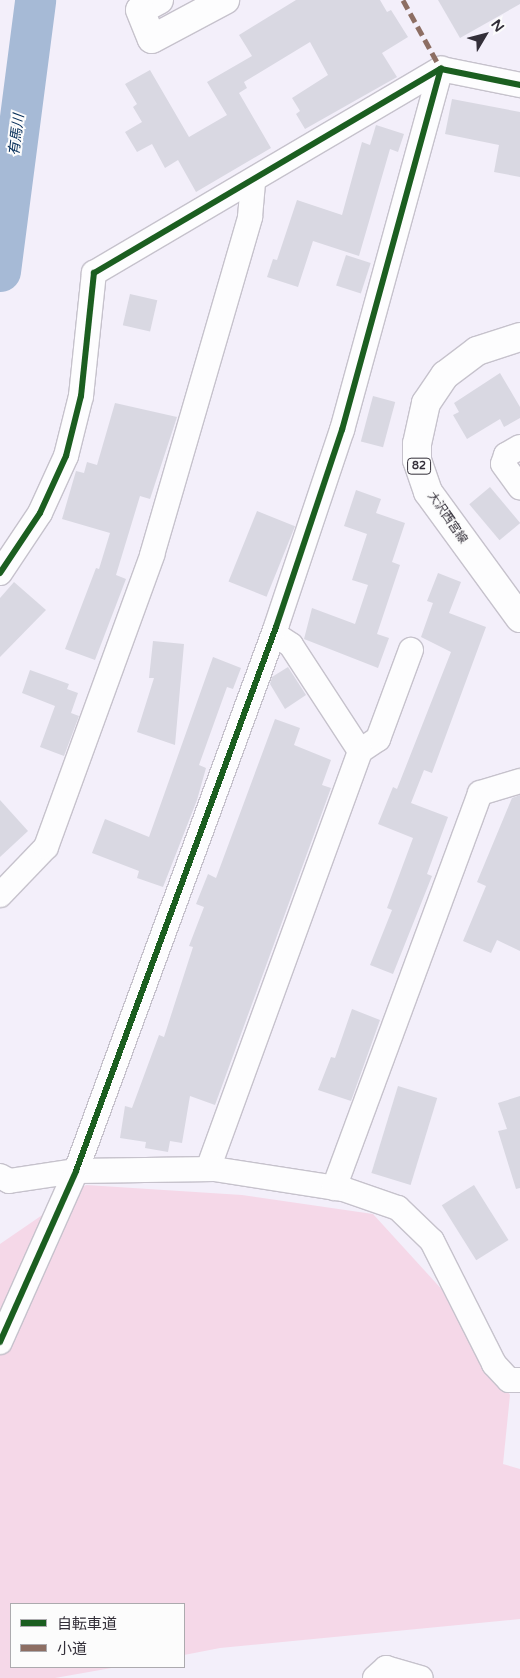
<!DOCTYPE html>
<html>
<head>
<meta charset="utf-8">
<style>
	body { margin:0 }
	#map { position:relative; width:520px; height:1678px; overflow:hidden; background:#f3effa; font-family:"Varela Round","Noto Sans JP",sans-serif }
	div>[style] { position:absolute }
	.green>* { inset:0; background:#f5d8e8 }
	.river>* { height:41px; margin:-20.5px; padding:0 20.5px; transform-origin:20.5px; border-radius:20.5px; background:#a6bad6 }
	.building>* { inset:0; background:#d9d8e2; transform-origin:0 0 }
	.roads { filter:drop-shadow(1px 0 #c6c2cc) drop-shadow(-1px 0 #c6c2cc) drop-shadow(0 1px #c6c2cc) drop-shadow(0 -1px #c6c2cc) }
	.street>* { height:24px; margin:-12px; padding:0 12px; transform-origin:12px; border-radius:12px; background:#fdfdfe }
	.secondary>* { height:28px; margin:-14px; padding:0 14px; transform-origin:14px; border-radius:14px; background:#fdfdfe }
	.primary>* { height:28px; margin:-14px; padding:0 14px; transform-origin:14px; border-radius:14px; background:#fdfdfe }
	.quiet>* { height:5px; margin-top:-2.5px; transform-origin:0; background:repeating-linear-gradient(90deg,#8d6e63 0 10px,transparent 0 15px) }
	.cycleway>* { height:6px; margin:-3px; padding:0 3px; transform-origin:3px; border-radius:3px; background:#1b5e20 }
	span { translate:-50% -50%; white-space:nowrap; text-align:center; line-height:1.15; -webkit-text-stroke:4px #fcfcfc; paint-order:stroke }
	.shield-label span { padding:1px 4px; background:#fcfcfc; border:1px solid; border-radius:4px; -webkit-text-stroke-width:0 }
	.shield-label { font-size:11px; color:#332f39; font-weight:700 }
	.street-label { font-size:12px; color:#332f39 }
	.water-label { font-size:14px; color:#002a56; font-style:italic }
	.legend { position:absolute; left:10px; top:1603px; width:175px; height:65px; box-sizing:border-box; background:#fcfcfc; border:1px solid #acaaae; margin:0; padding:6px 9px; list-style:none; font-size:15px; color:#332f39 }
	.legend li { display:flex; align-items:center; gap:10px; height:25px }
	.legend b { width:25px; border:1px solid #acaaae }
	.north { position:absolute; left:460px; top:10px; width:50px; height:50px; -webkit-text-stroke:4px #fcfcfc; paint-order:stroke; rotate:53deg; font-size:14px; font-weight:700; line-height:20px; text-align:center; color:#332f39 }
	.north::after { content:''; display:block; margin:auto; width:18px; height:22px; background:#332f39; clip-path:polygon(50% 0,100% 100%,50% 72%,0 100%) }
</style>
</head>
<body>
<div id="map">
	<div class="green">
		<i style="clip-path:polygon(86px 1185px,242px 1195px,373px 1214px,446px 1294px,510px 1395px,503px 1464px,520px 1469px,520px 1619px,220px 1648px,184px 1655px,184px 1604px,11px 1604px,11px 1667px,117px 1667px,55px 1678px,0 1678px,0 1244px)"></i>
	</div>
	<div class="river">
		<i style="left:0;top:271px;width:273px;rotate:-82.6deg"></i>
	</div>
	<div class="building">
		<i style="clip-path:polygon(296px 0,380px 0,387px 12px,391px 10px,408px 37px,382px 53px,397px 77px,305px 129px,296px 114px,300px 111px,292px 98px,328px 75px,310px 42px,244px 82px,247px 88px,239px 93px,271px 148px,196px 192px,178px 160px,165px 168px,152px 144px,137px 152px,125px 132px,142px 122px,133px 107px,137px 104px,125px 84px,150px 70px,189px 137px,227px 115px,207px 82px,252px 56px,239px 35px)"></i>
		<i style="clip-path:polygon(438px 0,520px 0,520px 4px,460px 38px)"></i>
		<i style="clip-path:polygon(452px 99px,520px 112px,520px 177px,494px 172px,499px 145px,445px 134px)"></i>
		<i style="clip-path:polygon(376px 125px,404px 134px,398px 152px,390px 149px,359px 256px,313px 241px,298px 287px,267px 277px,273px 259px,277px 260px,297px 200px,342px 215px,362px 142px,370px 145px)"></i>
		<i style="left:346px;top:255px;width:26px;height:32px;rotate:18deg"></i>
		<i style="left:130px;top:294px;width:28px;height:32px;rotate:13deg"></i>
		<i style="clip-path:polygon(500px 373px,520px 407px,520px 418px,504px 427px,500px 419px,467px 439px,453px 415px,459px 412px,454px 403px)"></i>
		<i style="left:373px;top:396px;width:23px;height:47px;rotate:15deg"></i>
		<i style="clip-path:polygon(115px 403px,177px 417px,150px 499px,140px 496px,116px 575px,126px 579px,95px 660px,65px 649px,96px 568px,99px 569px,110px 533px,62px 519px,76px 471px,84px 473px,87px 462px,97px 465px)"></i>
		<i style="left:490px;top:487px;width:47px;height:27px;rotate:50deg"></i>
		<i style="clip-path:polygon(356px 490px,381px 499px,376px 513px,405px 523px,392px 562px,400px 565px,377px 634px,389px 638px,378px 668px,304px 639px,312px 608px,355px 624px,368px 585px,352px 580px,367px 534px,344px 526px)"></i>
		<i style="left:257px;top:511px;width:41px;height:76px;rotate:22deg"></i>
		<i style="clip-path:polygon(438px 573px,461px 582px,449px 613px,486px 627px,432px 773px,424px 770px,411px 803px,448px 817px,427px 874px,432px 876px,393px 974px,370px 965px,392px 910px,387px 908px,413px 838px,378px 824px,393px 787px,397px 789px,451px 652px,421px 637px,433px 603px,427px 601px)"></i>
		<i style="clip-path:polygon(14px 582px,46px 610px,0 657px,0 598px)"></i>
		<i style="clip-path:polygon(153px 641px,184px 644px,175px 745px,137px 732px,154px 678px,149px 678px)"></i>
		<i style="clip-path:polygon(213px 657px,241px 668px,233px 689px,227px 687px,199px 765px,206px 768px,197px 800px,163px 887px,137px 878px,139px 871px,92px 853px,105px 819px,149px 837px)"></i>
		<i style="clip-path:polygon(288px 667px,306px 695px,285px 709px,270px 684px,272px 677px)"></i>
		<i style="clip-path:polygon(30px 670px,69px 684px,67px 689px,78px 693px,71px 713px,79px 716px,64px 756px,40px 747px,55px 706px,22px 693px)"></i>
		<i style="clip-path:polygon(275px 719px,300px 728px,294px 745px,331px 760px,322px 785px,331px 788px,215px 1105px,190px 1096px,182px 1143px,170px 1141px,168px 1152px,145px 1148px,146px 1142px,120px 1138px,125px 1106px,132px 1108px,159px 1035px,164px 1037px,193px 947px,189px 946px,204px 907px,196px 904px,208px 874px,216px 878px)"></i>
		<i style="clip-path:polygon(520px 795px,520px 951px,497px 940px,491px 953px,463px 941px,486px 886px,477px 882px,512px 798px)"></i>
		<i style="clip-path:polygon(0 800px,28px 831px,0 857px)"></i>
		<i style="clip-path:polygon(352px 1009px,380px 1020px,351px 1101px,318px 1090px,331px 1057px,335px 1058px)"></i>
		<i style="left:398px;top:1086px;width:41px;height:91px;rotate:17deg"></i>
		<i style="clip-path:polygon(520px 1096px,520px 1188px,516px 1189px,498px 1131px,507px 1129px,498px 1103px)"></i>
		<i style="left:474px;top:1185px;width:65px;height:38px;rotate:58deg"></i>
	</div>
	<div class="roads">
		<div class="street">
			<i style="left:520px;top:447px;width:16px;rotate:150deg"></i>
			<i style="left:506px;top:455px;width:9px;rotate:108deg"></i>
			<i style="left:503px;top:464px;width:29px;rotate:54deg"></i>
			<i style="left:0;top:573px;width:72px;rotate:-56.3deg"></i>
			<i style="left:40px;top:513px;width:63px;rotate:-65.5deg"></i>
			<i style="left:66px;top:456px;width:62px;rotate:-76deg"></i>
			<i style="left:81px;top:396px;width:124px;rotate:-84deg"></i>
			<i style="left:94px;top:273px;width:403px;rotate:-30.5deg"></i>
			<i style="left:441px;top:69px;width:81px;rotate:11.4deg"></i>
			<i style="left:360px;top:751px;width:22px;rotate:-34deg"></i>
			<i style="left:378px;top:739px;width:95px;rotate:-69.7deg"></i>
			<i style="left:0;top:895px;width:66px;rotate:-46.2deg"></i>
			<i style="left:46px;top:847px;width:311px;rotate:-70deg"></i>
			<i style="left:152px;top:555px;width:352px;rotate:-73.8deg"></i>
			<i style="left:250px;top:217px;width:36px;rotate:-85deg"></i>
			<i style="left:208px;top:1169px;width:445px;rotate:-70deg"></i>
			<i style="left:360px;top:751px;width:126px;rotate:-123.1deg"></i>
			<i style="left:291px;top:645px;width:20px;rotate:-147deg"></i>
			<i style="left:0;top:1176px;width:10px;rotate:29deg"></i>
			<i style="left:9px;top:1181px;width:68px;rotate:-8.5deg"></i>
			<i style="left:76px;top:1171px;width:138px;rotate:-0.8deg"></i>
			<i style="left:214px;top:1169px;width:131px;rotate:8.8deg"></i>
			<i style="left:343px;top:1189px;width:58px;rotate:19.1deg"></i>
			<i style="left:398px;top:1208px;width:47px;rotate:44.1deg"></i>
			<i style="left:432px;top:1241px;width:138px;rotate:63.2deg"></i>
			<i style="left:494px;top:1364px;width:22px;rotate:47deg"></i>
			<i style="left:509px;top:1380px;width:11px"></i>
			<i style="left:334px;top:1188px;width:421px;rotate:-69.7deg"></i>
			<i style="left:480px;top:793px;width:42px;rotate:-16.7deg"></i>
			<i style="left:0;top:1342px;width:187px;rotate:-66deg"></i>
			<i style="left:76px;top:1171px;width:580px;rotate:-69.81deg"></i>
			<i style="left:276px;top:627px;width:208px;rotate:-71.5deg"></i>
			<i style="left:342px;top:430px;width:374px;rotate:-74.7deg"></i>
			<i style="left:375px;top:1678px;width:15px;rotate:-42deg"></i>
			<i style="left:386px;top:1668px;width:36px;rotate:16deg"></i>
		</div>
		<div class="secondary">
			<i style="left:159px;top:0;width:21px;rotate:152deg"></i>
			<i style="left:140px;top:10px;width:31px;rotate:68deg"></i>
			<i style="left:152px;top:39px;width:83px;rotate:-28.1deg"></i>
		</div>
		<div class="primary">
			<i style="left:520px;top:337px;width:45px;rotate:162deg"></i>
			<i style="left:477px;top:351px;width:40px;rotate:143deg"></i>
			<i style="left:445px;top:375px;width:34px;rotate:124deg"></i>
			<i style="left:426px;top:403px;width:42px;rotate:102.4deg"></i>
			<i style="left:417px;top:444px;width:16px;rotate:90deg"></i>
			<i style="left:417px;top:460px;width:34px;rotate:71deg"></i>
			<i style="left:428px;top:492px;width:156px;rotate:53.9deg"></i>
		</div>
	</div>
	<div class="quiet">
		<i style="left:403px;top:0;width:79px;rotate:61.2deg"></i>
	</div>
	<div class="cycleway">
		<i style="left:0;top:573px;width:72px;rotate:-56.3deg"></i>
		<i style="left:40px;top:513px;width:63px;rotate:-65.5deg"></i>
		<i style="left:66px;top:456px;width:62px;rotate:-76deg"></i>
		<i style="left:81px;top:396px;width:124px;rotate:-84deg"></i>
		<i style="left:94px;top:273px;width:403px;rotate:-30.5deg"></i>
		<i style="left:441px;top:69px;width:81px;rotate:11.4deg"></i>
		<i style="left:0;top:1342px;width:187px;rotate:-66deg"></i>
		<i style="left:76px;top:1171px;width:580px;rotate:-69.81deg"></i>
		<i style="left:276px;top:627px;width:208px;rotate:-71.5deg"></i>
		<i style="left:342px;top:430px;width:374px;rotate:-74.7deg"></i>
	</div>
	<div class="shield-label">
		<span style="left:419px;top:466px">82</span>
	</div>
	<div class="street-label">
		<span style="left:447px;top:518px;rotate:55deg">大沢西宮線</span>
	</div>
	<div class="water-label">
		<span style="left:17px;top:135px;rotate:-83deg">有馬川</span>
	</div>
	<ul class="legend">
	<li><b style="height:6px;background:#1b5e20"></b>自転車道</li>
	<li><b style="height:6px;background:#8d6e63"></b>小道</li>
	</ul>
	<div class="north">N</div>
</div>
</body>
</html>
